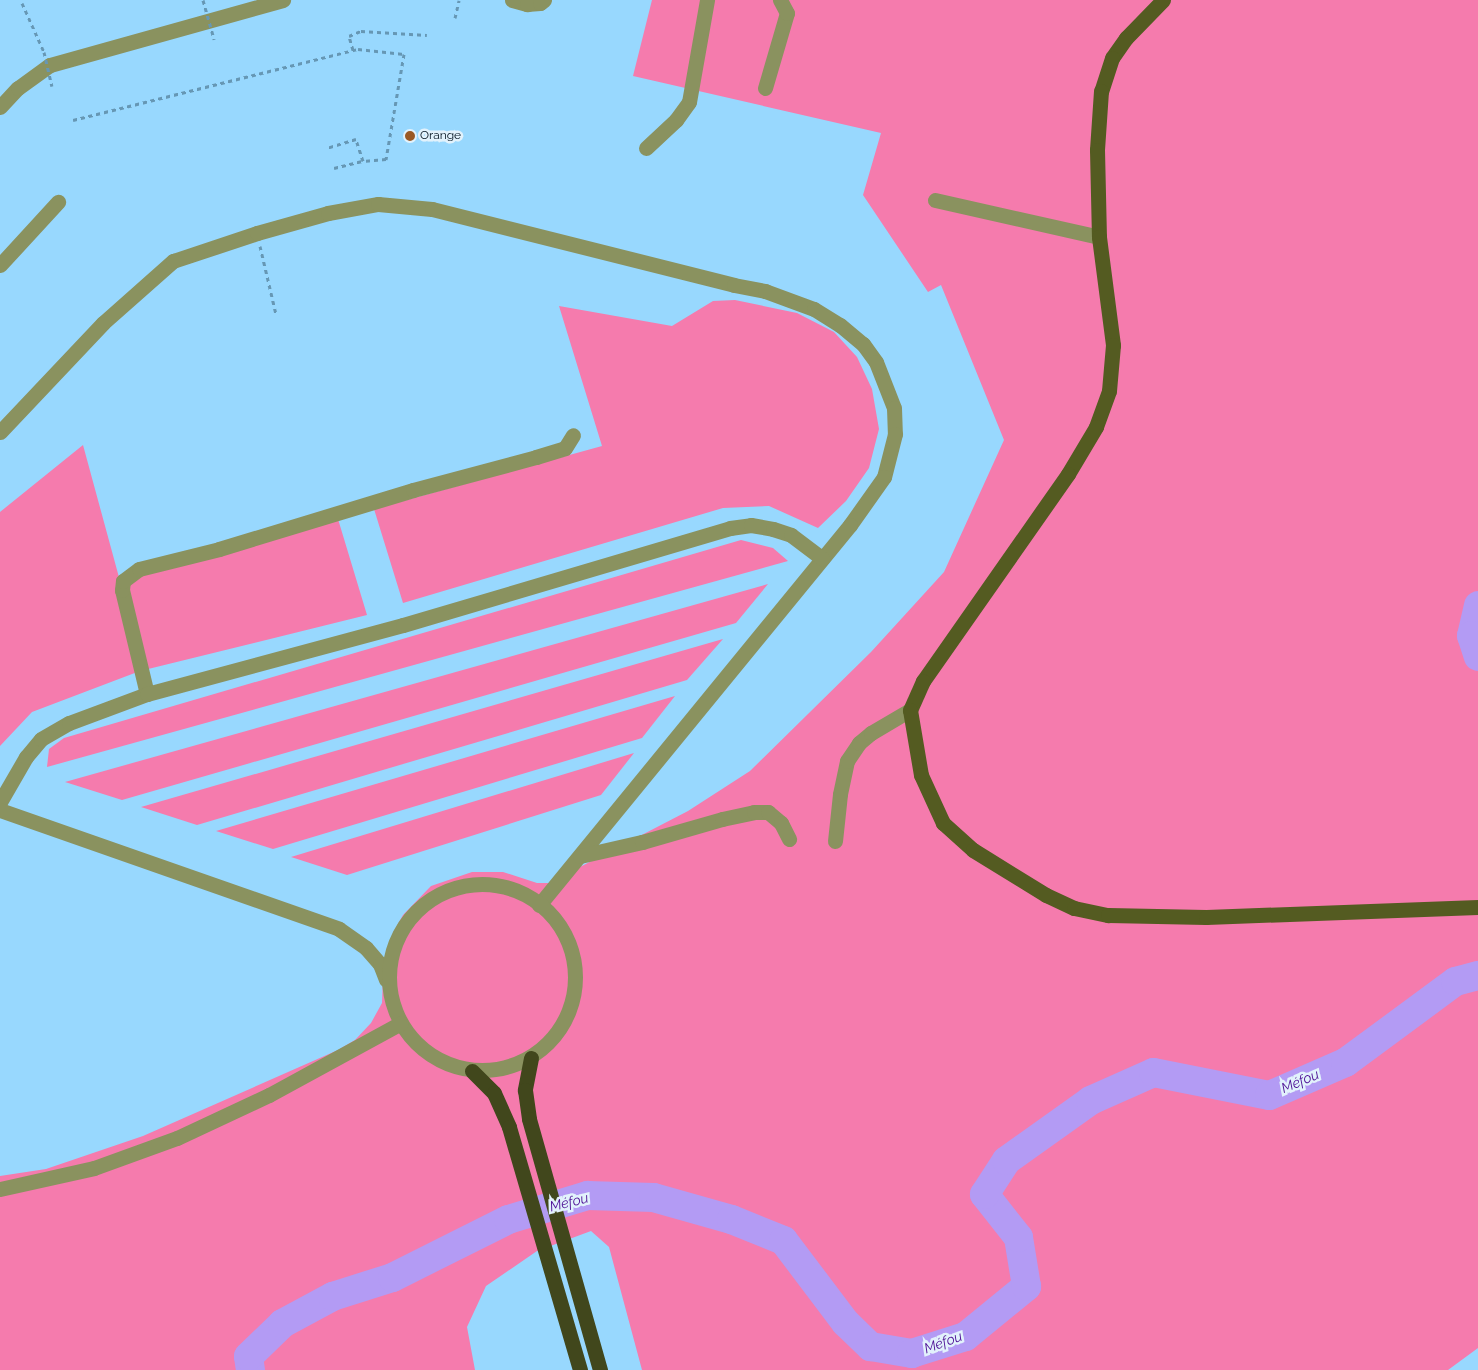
<!DOCTYPE html>
<html>
<head>
<meta charset="utf-8">
<style>
	body { margin:0 }
	#map { position:relative; width:1478px; height:1370px; overflow:hidden; background:#98d8fe; font-family:Raleway,sans-serif }
	div>[style] { position:absolute }
	.green>* { inset:0; background:#f57bad }
	.river>* { height:29px; margin:-14.5px; padding:0 14.5px; transform-origin:14.5px; border-radius:14.5px; background:#b39bf4 }
	.path>* { height:3px; margin-top:-1.5px; transform-origin:0; background:repeating-linear-gradient(90deg,#6697b4 0 4px,transparent 0 8px) }
	.minor>* { height:15px; margin:-7.5px; padding:0 7.5px; transform-origin:7.5px; border-radius:7.5px; background:#8a925f }
	.minor>.ring { margin:-7.5px; padding:0; box-sizing:content-box; background:none; border:15px solid #8a925f; border-radius:50% }
	.major>* { height:15px; margin:-7.5px; padding:0 7.5px; transform-origin:7.5px; border-radius:7.5px; background:#545b21 }
	.highway>* { height:15px; margin:-7.5px; padding:0 7.5px; transform-origin:7.5px; border-radius:7.5px; background:#41471c }
	.path-bridge>* { height:3px; margin-top:-1.5px; transform-origin:0; background:repeating-linear-gradient(90deg,#6697b4 0 4px,transparent 0 8px) }
	.dots>* { width:14px; height:14px; translate:-50% -50%; box-sizing:border-box; border:2px solid #e2f2fc; border-radius:50% }
	span { translate:-50% -50%; white-space:nowrap; text-align:center; line-height:1.15; -webkit-text-stroke:5px #e2f2fc; paint-order:stroke }
	.poi-label { font-size:12px; color:#00111e }
	.left { translate:0 -50%; text-align:left }
	.water-label { font-size:14px; color:#4c0d94; font-style:italic }
</style>
</head>
<body>
<div id="map">
	<div class="green">
		<i style="clip-path:polygon(652px 0,1478px 0,1478px 1348px,1448px 1370px,642px 1370px,609px 1247px,591px 1231px,537px 1251px,486px 1286px,467px 1327px,475px 1370px,0 1370px,0 1176px,46px 1169px,143px 1136px,338px 1050px,355px 1040px,371px 1023px,382px 1003px,383px 975px,394px 931px,403px 915px,431px 886px,472px 872px,503px 872px,537px 883px,549px 883px,688px 811px,750px 771px,871px 652px,944px 572px,1004px 440px,941px 285px,928px 292px,863px 195px,881px 133px,633px 76px)"></i>
		<i style="clip-path:polygon(735px 300px,797px 313px,834px 332px,857px 357px,872px 389px,879px 429px,869px 468px,846px 501px,818px 528px,769px 506px,723px 508px,403px 603px,374px 509px,602px 446px,559px 306px,672px 326px,713px 301px)"></i>
		<i style="clip-path:polygon(83px 445px,120px 581px,338px 519px,367px 615px,140px 671px,32px 712px,0 746px,0 512px)"></i>
		<i style="clip-path:polygon(741px 540px,773px 548px,788px 561px,47px 767px,49px 749px,64px 738px)"></i>
		<i style="clip-path:polygon(768px 584px,736px 623px,122px 800px,65px 782px)"></i>
		<i style="clip-path:polygon(723px 639px,687px 680px,197px 825px,141px 807px)"></i>
		<i style="clip-path:polygon(675px 696px,642px 738px,273px 849px,216px 831px)"></i>
		<i style="clip-path:polygon(634px 753px,601px 795px,347px 875px,291px 857px)"></i>
	</div>
	<div class="river">
		<i style="left:1478px;top:605px;width:31px;rotate:103deg"></i>
		<i style="left:1471px;top:635px;width:22px;rotate:72deg"></i>
		<i style="left:250px;top:1370px;width:14px;rotate:-98deg"></i>
		<i style="left:248px;top:1356px;width:47px;rotate:-44.1deg"></i>
		<i style="left:282px;top:1323px;width:57px;rotate:-28.4deg"></i>
		<i style="left:332px;top:1296px;width:63px;rotate:-17.6deg"></i>
		<i style="left:392px;top:1277px;width:130px;rotate:-26.6deg"></i>
		<i style="left:508px;top:1219px;width:83px;rotate:-16.9deg"></i>
		<i style="left:587px;top:1195px;width:66px;rotate:1.7deg"></i>
		<i style="left:653px;top:1197px;width:81px;rotate:15.8deg"></i>
		<i style="left:731px;top:1219px;width:56px;rotate:22deg"></i>
		<i style="left:783px;top:1240px;width:103px;rotate:52.9deg"></i>
		<i style="left:845px;top:1322px;width:35px;rotate:44deg"></i>
		<i style="left:870px;top:1346px;width:42px;rotate:9.7deg"></i>
		<i style="left:911px;top:1353px;width:57px;rotate:-17.5deg"></i>
		<i style="left:965px;top:1336px;width:79px;rotate:-39.3deg"></i>
		<i style="left:1026px;top:1286px;width:50px;rotate:-99.3deg"></i>
		<i style="left:1018px;top:1237px;width:55px;rotate:-128.3deg"></i>
		<i style="left:984px;top:1194px;width:40px;rotate:-57.1deg"></i>
		<i style="left:1006px;top:1160px;width:103px;rotate:-35.5deg"></i>
		<i style="left:1090px;top:1100px;width:69px;rotate:-24deg"></i>
		<i style="left:1153px;top:1072px;width:118px;rotate:11.2deg"></i>
		<i style="left:1269px;top:1095px;width:83px;rotate:-23.5deg"></i>
		<i style="left:1345px;top:1062px;width:137px;rotate:-36.4deg"></i>
		<i style="left:1455px;top:981px;width:24px;rotate:-15deg"></i>
	</div>
	<div class="path">
		<i style="left:455px;top:18px;width:18px;rotate:-77deg"></i>
		<i style="left:353px;top:50px;width:15px;rotate:-106deg"></i>
		<i style="left:349px;top:36px;width:13px;rotate:-23deg"></i>
		<i style="left:361px;top:31px;width:66px;rotate:3.5deg"></i>
		<i style="left:73px;top:120px;width:294px;rotate:-14deg"></i>
		<i style="left:358px;top:49px;width:46px;rotate:6.2deg"></i>
		<i style="left:404px;top:54px;width:107px;rotate:99.7deg"></i>
		<i style="left:386px;top:159px;width:23px;rotate:175deg"></i>
		<i style="left:363px;top:161px;width:23px;rotate:-108deg"></i>
		<i style="left:356px;top:139px;width:31px;rotate:163deg"></i>
		<i style="left:334px;top:168px;width:29px;rotate:-14deg"></i>
		<i style="left:260px;top:246px;width:70px;rotate:76.8deg"></i>
	</div>
	<div class="minor">
		<i style="left:512px;top:0;width:16px;rotate:15deg"></i>
		<i style="left:527px;top:4px;width:13px;rotate:-4deg"></i>
		<i style="left:540px;top:3px;width:5px;rotate:-37deg"></i>
		<i style="left:765px;top:88px;width:78px;rotate:-73.7deg"></i>
		<i style="left:787px;top:13px;width:15px;rotate:-118deg"></i>
		<i style="left:0;top:107px;width:26px;rotate:-47deg"></i>
		<i style="left:18px;top:88px;width:39px;rotate:-36deg"></i>
		<i style="left:50px;top:65px;width:242px;rotate:-15.6deg"></i>
		<i style="left:646px;top:148px;width:41px;rotate:-43deg"></i>
		<i style="left:676px;top:120px;width:22px;rotate:-54deg"></i>
		<i style="left:689px;top:102px;width:104px;rotate:-80deg"></i>
		<i style="left:935px;top:200px;width:168px;rotate:12.7deg"></i>
		<i style="left:0;top:265px;width:86px;rotate:-47.4deg"></i>
		<i style="left:0;top:432px;width:150px;rotate:-46.6deg"></i>
		<i style="left:103px;top:323px;width:94px;rotate:-41.5deg"></i>
		<i style="left:173px;top:261px;width:89px;rotate:-18.4deg"></i>
		<i style="left:257px;top:233px;width:74px;rotate:-15.7deg"></i>
		<i style="left:328px;top:213px;width:51px;rotate:-10.2deg"></i>
		<i style="left:378px;top:204px;width:54px;rotate:5.3deg"></i>
		<i style="left:432px;top:209px;width:311px;rotate:14.1deg"></i>
		<i style="left:734px;top:285px;width:32px;rotate:11deg"></i>
		<i style="left:765px;top:291px;width:52px;rotate:20.2deg"></i>
		<i style="left:814px;top:309px;width:31px;rotate:32deg"></i>
		<i style="left:840px;top:325px;width:30px;rotate:40deg"></i>
		<i style="left:863px;top:344px;width:22px;rotate:54deg"></i>
		<i style="left:876px;top:362px;width:49px;rotate:68.6deg"></i>
		<i style="left:894px;top:408px;width:26px;rotate:88deg"></i>
		<i style="left:895px;top:434px;width:44px;rotate:104.3deg"></i>
		<i style="left:884px;top:477px;width:59px;rotate:125.3deg"></i>
		<i style="left:850px;top:525px;width:491px;rotate:129.3deg"></i>
		<i style="left:147px;top:694px;width:107px;rotate:-103.5deg"></i>
		<i style="left:122px;top:590px;width:9px;rotate:-84deg"></i>
		<i style="left:123px;top:581px;width:20px;rotate:-37deg"></i>
		<i style="left:139px;top:569px;width:82px;rotate:-14deg"></i>
		<i style="left:219px;top:549px;width:203px;rotate:-16.9deg"></i>
		<i style="left:413px;top:490px;width:127px;rotate:-15deg"></i>
		<i style="left:536px;top:457px;width:30px;rotate:-17deg"></i>
		<i style="left:565px;top:448px;width:15px;rotate:-58deg"></i>
		<i style="left:0;top:802px;width:52px;rotate:-60deg"></i>
		<i style="left:26px;top:757px;width:23px;rotate:-50deg"></i>
		<i style="left:41px;top:739px;width:32px;rotate:-30deg"></i>
		<i style="left:69px;top:723px;width:83px;rotate:-20.4deg"></i>
		<i style="left:147px;top:694px;width:265px;rotate:-15.1deg"></i>
		<i style="left:403px;top:625px;width:341px;rotate:-16.5deg"></i>
		<i style="left:730px;top:528px;width:21px;rotate:-8deg"></i>
		<i style="left:751px;top:525px;width:22px;rotate:10deg"></i>
		<i style="left:773px;top:529px;width:19px;rotate:18deg"></i>
		<i style="left:791px;top:535px;width:39px;rotate:37deg"></i>
		<i style="left:0;top:810px;width:359px;rotate:19.3deg"></i>
		<i style="left:339px;top:929px;width:33px;rotate:35deg"></i>
		<i style="left:366px;top:948px;width:21px;rotate:49deg"></i>
		<i style="left:380px;top:964px;width:17px;rotate:69deg"></i>
		<i style="left:835px;top:841px;width:47px;rotate:-83.9deg"></i>
		<i style="left:840px;top:794px;width:34px;rotate:-78deg"></i>
		<i style="left:847px;top:761px;width:22px;rotate:-56deg"></i>
		<i style="left:859px;top:743px;width:16px;rotate:-40deg"></i>
		<i style="left:871px;top:733px;width:45px;rotate:-30.5deg"></i>
		<i style="left:580px;top:856px;width:64px;rotate:-12.7deg"></i>
		<i style="left:642px;top:842px;width:83px;rotate:-16deg"></i>
		<i style="left:722px;top:819px;width:33px;rotate:-12deg"></i>
		<i style="left:754px;top:812px;width:14px"></i>
		<i style="left:768px;top:812px;width:17px;rotate:40deg"></i>
		<i style="left:781px;top:823px;width:18px;rotate:63deg"></i>
		<i class="ring" style="left:389px;top:884px;width:171px;height:171px"></i>
		<i style="left:0;top:1189px;width:96px;rotate:-12.6deg"></i>
		<i style="left:94px;top:1168px;width:88px;rotate:-19.9deg"></i>
		<i style="left:177px;top:1138px;width:102px;rotate:-25.1deg"></i>
		<i style="left:269px;top:1095px;width:150px;rotate:-28.6deg"></i>
	</div>
	<div class="major">
		<i style="left:1163px;top:0;width:53px;rotate:134.2deg"></i>
		<i style="left:1126px;top:38px;width:24px;rotate:125deg"></i>
		<i style="left:1112px;top:58px;width:35px;rotate:108deg"></i>
		<i style="left:1101px;top:91px;width:59px;rotate:93.9deg"></i>
		<i style="left:1097px;top:150px;width:87px;rotate:88.7deg"></i>
		<i style="left:1099px;top:237px;width:109px;rotate:82.6deg"></i>
		<i style="left:1113px;top:345px;width:46px;rotate:95deg"></i>
		<i style="left:1109px;top:391px;width:38px;rotate:110deg"></i>
		<i style="left:1096px;top:427px;width:55px;rotate:120.8deg"></i>
		<i style="left:1068px;top:474px;width:253px;rotate:125deg"></i>
		<i style="left:923px;top:681px;width:32px;rotate:114deg"></i>
		<i style="left:910px;top:710px;width:66px;rotate:80.4deg"></i>
		<i style="left:921px;top:775px;width:53px;rotate:65.4deg"></i>
		<i style="left:943px;top:823px;width:40px;rotate:42deg"></i>
		<i style="left:973px;top:850px;width:86px;rotate:31.7deg"></i>
		<i style="left:1046px;top:895px;width:31px;rotate:25deg"></i>
		<i style="left:1074px;top:908px;width:35px;rotate:12deg"></i>
		<i style="left:1108px;top:915px;width:98px;rotate:1.2deg"></i>
		<i style="left:1206px;top:917px;width:272px;rotate:-2.1deg"></i>
	</div>
	<div class="highway">
		<i style="left:531px;top:1058px;width:33px;rotate:101deg"></i>
		<i style="left:525px;top:1090px;width:29px;rotate:82deg"></i>
		<i style="left:529px;top:1119px;width:261px;rotate:74.2deg"></i>
		<i style="left:472px;top:1071px;width:31px;rotate:45deg"></i>
		<i style="left:494px;top:1093px;width:37px;rotate:66deg"></i>
		<i style="left:509px;top:1127px;width:253px;rotate:73.7deg"></i>
	</div>
	<div class="path-bridge">
		<i style="left:203px;top:0;width:41px;rotate:74.2deg"></i>
		<i style="left:22px;top:3px;width:54px;rotate:65.8deg"></i>
		<i style="left:44px;top:52px;width:35px;rotate:77deg"></i>
	</div>
	<div class="dots">
		<i style="left:410px;top:136px;background:#9a5925"></i>
	</div>
	<div class="poi-label">
		<span class="left" style="left:420px;top:136px">Orange</span>
	</div>
	<div class="water-label">
		<span style="left:1300px;top:1081px;rotate:-23deg">Méfou</span>
		<span style="left:569px;top:1202px;rotate:-14deg">Méfou</span>
		<span style="left:943px;top:1342px;rotate:-20deg">Méfou</span>
	</div>
</div>
</body>
</html>
